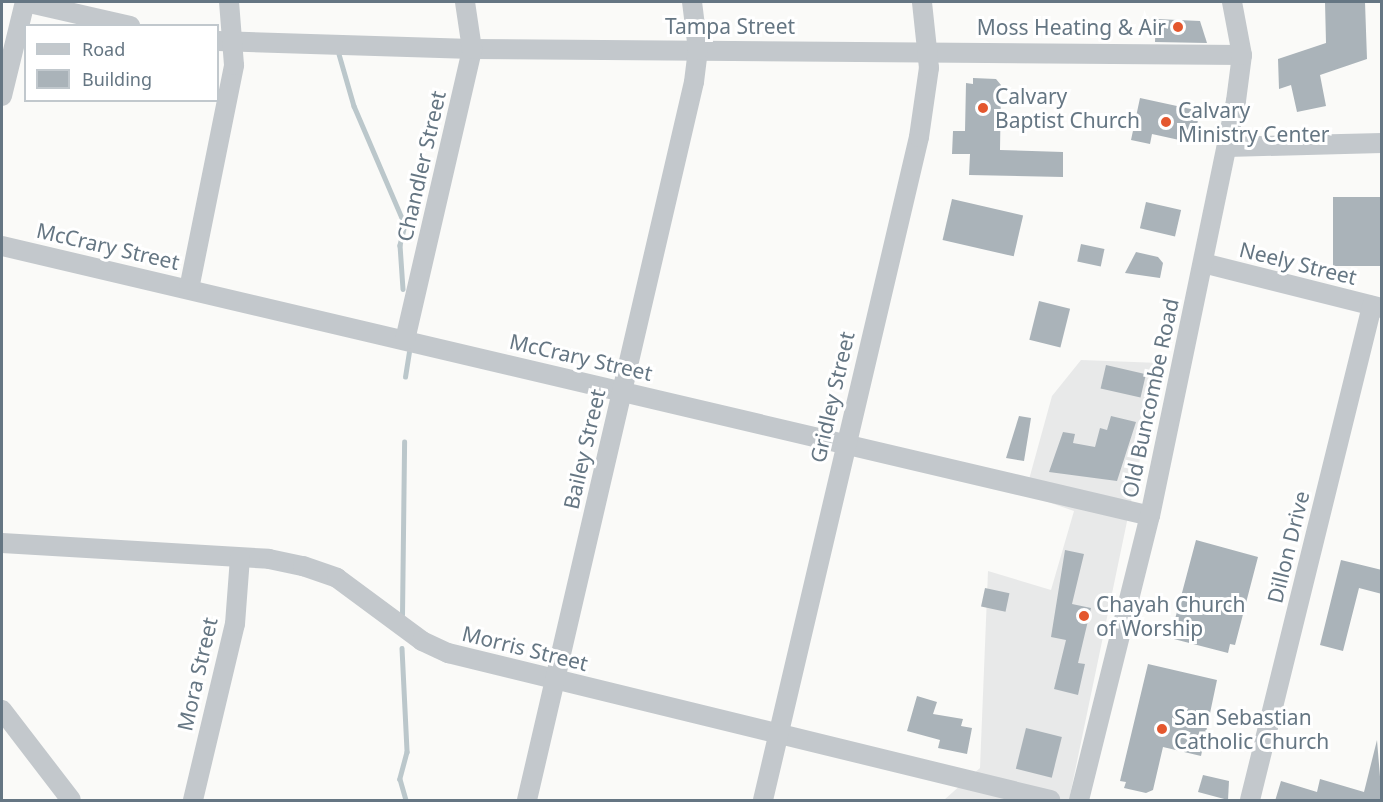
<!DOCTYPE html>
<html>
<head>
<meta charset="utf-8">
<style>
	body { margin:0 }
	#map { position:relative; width:1383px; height:802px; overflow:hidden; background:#fafaf8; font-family:"Noto Sans",sans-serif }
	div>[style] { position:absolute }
	.built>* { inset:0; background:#e8e9e9 }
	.stream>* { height:4.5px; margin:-2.25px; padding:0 2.25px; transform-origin:2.25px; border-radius:2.25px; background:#bbc7cb }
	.building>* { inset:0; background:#aab3b9; transform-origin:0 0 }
	.minor>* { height:20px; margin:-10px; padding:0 10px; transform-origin:10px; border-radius:10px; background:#c3c8cc }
	.dots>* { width:16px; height:16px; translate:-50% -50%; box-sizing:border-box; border:3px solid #fff; border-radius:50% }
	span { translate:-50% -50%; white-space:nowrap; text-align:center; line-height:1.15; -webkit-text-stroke:6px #fff; paint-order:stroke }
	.street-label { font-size:21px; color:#657683 }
	.poi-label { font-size:21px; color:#657683 }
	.right { translate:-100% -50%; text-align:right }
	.left { translate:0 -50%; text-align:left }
	.frame { position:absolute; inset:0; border:3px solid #657683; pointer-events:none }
	.legend { position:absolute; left:24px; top:24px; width:195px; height:78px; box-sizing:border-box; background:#fff; border:2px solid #c1c8cd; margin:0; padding:8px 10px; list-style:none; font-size:18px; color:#657683 }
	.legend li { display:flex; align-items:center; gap:12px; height:30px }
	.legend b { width:30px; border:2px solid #c1c8cd }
</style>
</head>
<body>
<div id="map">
	<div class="built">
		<i style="clip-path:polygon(1081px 360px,1160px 363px,1069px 800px,944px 800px,980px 768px,988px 571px,1051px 590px,1074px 511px,1025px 494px,1052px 396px)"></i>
	</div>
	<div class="stream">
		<i style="left:339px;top:54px;width:54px;rotate:73.9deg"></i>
		<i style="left:354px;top:106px;width:129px;rotate:66.8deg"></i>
		<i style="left:405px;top:225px;width:21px;rotate:104deg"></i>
		<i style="left:400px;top:245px;width:44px;rotate:86.1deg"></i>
		<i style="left:405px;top:377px;width:25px;rotate:-81deg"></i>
		<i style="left:402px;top:615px;width:173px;rotate:-89.3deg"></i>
		<i style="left:402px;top:648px;width:104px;rotate:87.2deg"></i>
		<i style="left:407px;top:752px;width:28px;rotate:105deg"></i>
		<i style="left:400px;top:779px;width:22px;rotate:74deg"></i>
	</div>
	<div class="building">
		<i style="clip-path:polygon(1325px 2px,1365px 2px,1367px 59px,1320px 75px,1326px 106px,1297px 112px,1291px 85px,1279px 89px,1278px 59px,1326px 43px)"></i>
		<i style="clip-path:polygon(1156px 19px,1200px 21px,1207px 43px,1155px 42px)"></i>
		<i style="clip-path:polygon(973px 78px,996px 79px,1001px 85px,1000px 150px,1063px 152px,1063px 177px,969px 175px,970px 154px,952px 154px,953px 131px,965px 131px,966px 83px,973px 84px)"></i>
		<i style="clip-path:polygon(1140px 98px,1200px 111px,1193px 143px,1152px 134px,1150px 144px,1131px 140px)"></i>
		<i style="left:1382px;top:197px;width:69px;height:49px;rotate:90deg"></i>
		<i style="left:952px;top:199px;width:73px;height:42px;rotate:13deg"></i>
		<i style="left:1146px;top:202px;width:36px;height:27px;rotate:13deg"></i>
		<i style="left:1081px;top:244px;width:24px;height:18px;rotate:12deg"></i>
		<i style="clip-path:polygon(1136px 252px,1158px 257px,1163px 263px,1160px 278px,1125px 273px)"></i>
		<i style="left:1039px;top:301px;width:32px;height:40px;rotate:14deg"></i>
		<i style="left:1106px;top:365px;width:41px;height:24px;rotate:13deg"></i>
		<i style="clip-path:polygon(1019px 416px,1031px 418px,1024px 461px,1006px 458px)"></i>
		<i style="clip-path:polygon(1111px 416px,1136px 422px,1117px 481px,1049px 472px,1063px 432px,1075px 434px,1073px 443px,1095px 447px,1100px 428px,1107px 430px)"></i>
		<i style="clip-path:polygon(1196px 540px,1258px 557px,1235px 645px,1230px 644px,1228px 653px,1170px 638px)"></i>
		<i style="clip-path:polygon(1065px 550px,1084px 554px,1072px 604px,1091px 608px,1078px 663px,1085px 664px,1078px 695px,1054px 689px,1066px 640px,1051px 637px)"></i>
		<i style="clip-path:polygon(1341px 560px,1382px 570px,1382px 594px,1359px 588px,1343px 651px,1320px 645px)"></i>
		<i style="left:985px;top:588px;width:25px;height:19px;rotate:12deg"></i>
		<i style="clip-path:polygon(1148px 664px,1217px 680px,1201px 756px,1163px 747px,1153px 790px,1146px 793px,1124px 788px,1126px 782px,1120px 781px)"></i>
		<i style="clip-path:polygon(917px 696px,937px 702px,933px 714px,963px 719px,961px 726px,972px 728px,967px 754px,938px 748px,940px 740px,907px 731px)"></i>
		<i style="left:1026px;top:728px;width:37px;height:42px;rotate:14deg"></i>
		<i style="clip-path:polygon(1377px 740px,1382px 801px,1275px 801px,1281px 781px,1317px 792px,1320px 779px,1364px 792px)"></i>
		<i style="clip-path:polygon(1203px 775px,1229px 781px,1228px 800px,1198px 792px)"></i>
	</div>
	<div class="minor">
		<i style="left:25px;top:2px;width:108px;rotate:12.9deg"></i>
		<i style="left:218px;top:41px;width:254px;rotate:1.8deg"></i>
		<i style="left:472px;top:49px;width:770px;rotate:0.45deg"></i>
		<i style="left:2px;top:96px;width:97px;rotate:-76.3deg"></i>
		<i style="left:1227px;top:147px;width:155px;rotate:-1.5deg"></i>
		<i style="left:2px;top:246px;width:1179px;rotate:13.23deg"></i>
		<i style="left:1203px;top:263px;width:185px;rotate:14.1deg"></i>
		<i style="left:189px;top:289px;width:228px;rotate:-78.6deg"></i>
		<i style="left:234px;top:65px;width:63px;rotate:-94.5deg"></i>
		<i style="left:405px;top:340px;width:299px;rotate:-77deg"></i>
		<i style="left:472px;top:49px;width:48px;rotate:-98.5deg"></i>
		<i style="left:2px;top:543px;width:267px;rotate:3.4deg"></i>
		<i style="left:269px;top:559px;width:35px;rotate:12deg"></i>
		<i style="left:303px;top:566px;width:36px;rotate:19deg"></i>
		<i style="left:337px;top:578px;width:106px;rotate:36.5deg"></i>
		<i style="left:422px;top:641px;width:29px;rotate:25deg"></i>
		<i style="left:448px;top:653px;width:620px;rotate:13.72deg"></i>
		<i style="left:2px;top:710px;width:113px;rotate:52.5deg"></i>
		<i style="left:193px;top:800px;width:181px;rotate:-76.6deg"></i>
		<i style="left:235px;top:624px;width:66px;rotate:-85.7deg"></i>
		<i style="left:527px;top:800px;width:737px;rotate:-76.91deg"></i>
		<i style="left:694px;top:82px;width:32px;rotate:-83deg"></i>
		<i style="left:698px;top:50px;width:48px;rotate:-97.1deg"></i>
		<i style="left:763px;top:800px;width:681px;rotate:-76.76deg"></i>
		<i style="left:919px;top:137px;width:70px;rotate:-81.8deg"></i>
		<i style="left:929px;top:68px;width:66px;rotate:-96.1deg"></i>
		<i style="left:1079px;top:800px;width:293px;rotate:-76deg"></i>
		<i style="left:1150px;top:516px;width:424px;rotate:-78.3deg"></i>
		<i style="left:1236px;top:101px;width:46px;rotate:-82.6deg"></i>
		<i style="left:1242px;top:55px;width:54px;rotate:-100.7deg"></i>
		<i style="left:1250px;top:800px;width:509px;rotate:-76.13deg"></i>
	</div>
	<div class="dots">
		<i style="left:1178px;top:27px;background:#e4572e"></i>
		<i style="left:983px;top:108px;background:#e4572e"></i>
		<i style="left:1166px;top:122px;background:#e4572e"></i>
		<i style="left:1084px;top:616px;background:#e4572e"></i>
		<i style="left:1162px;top:729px;background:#e4572e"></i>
	</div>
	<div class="street-label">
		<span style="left:730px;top:26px">Tampa Street</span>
		<span style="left:421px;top:166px;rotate:-77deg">Chandler Street</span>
		<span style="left:108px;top:246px;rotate:13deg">McCrary Street</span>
		<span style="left:1298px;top:263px;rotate:14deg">Neely Street</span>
		<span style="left:581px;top:357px;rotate:13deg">McCrary Street</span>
		<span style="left:832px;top:397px;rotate:-77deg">Gridley Street</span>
		<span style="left:1150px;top:398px;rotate:-78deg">Old Buncombe Road</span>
		<span style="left:584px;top:449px;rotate:-77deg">Bailey Street</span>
		<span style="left:1288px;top:547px;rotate:-76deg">Dillon Drive</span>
		<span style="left:525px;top:648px;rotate:14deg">Morris Street</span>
		<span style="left:197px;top:674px;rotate:-77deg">Mora Street</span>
	</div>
	<div class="poi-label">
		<span class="right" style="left:1166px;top:27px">Moss Heating &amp; Air</span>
		<span class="left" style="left:995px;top:108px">Calvary<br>Baptist Church</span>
		<span class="left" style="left:1178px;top:122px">Calvary<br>Ministry Center</span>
		<span class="left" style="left:1096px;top:616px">Chayah Church<br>of Worship</span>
		<span class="left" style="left:1174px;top:729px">San Sebastian<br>Catholic Church</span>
	</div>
	<div class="frame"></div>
	<ul class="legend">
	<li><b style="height:8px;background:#c3c8cc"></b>Road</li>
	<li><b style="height:16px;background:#aab3b9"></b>Building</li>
	</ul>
</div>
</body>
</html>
